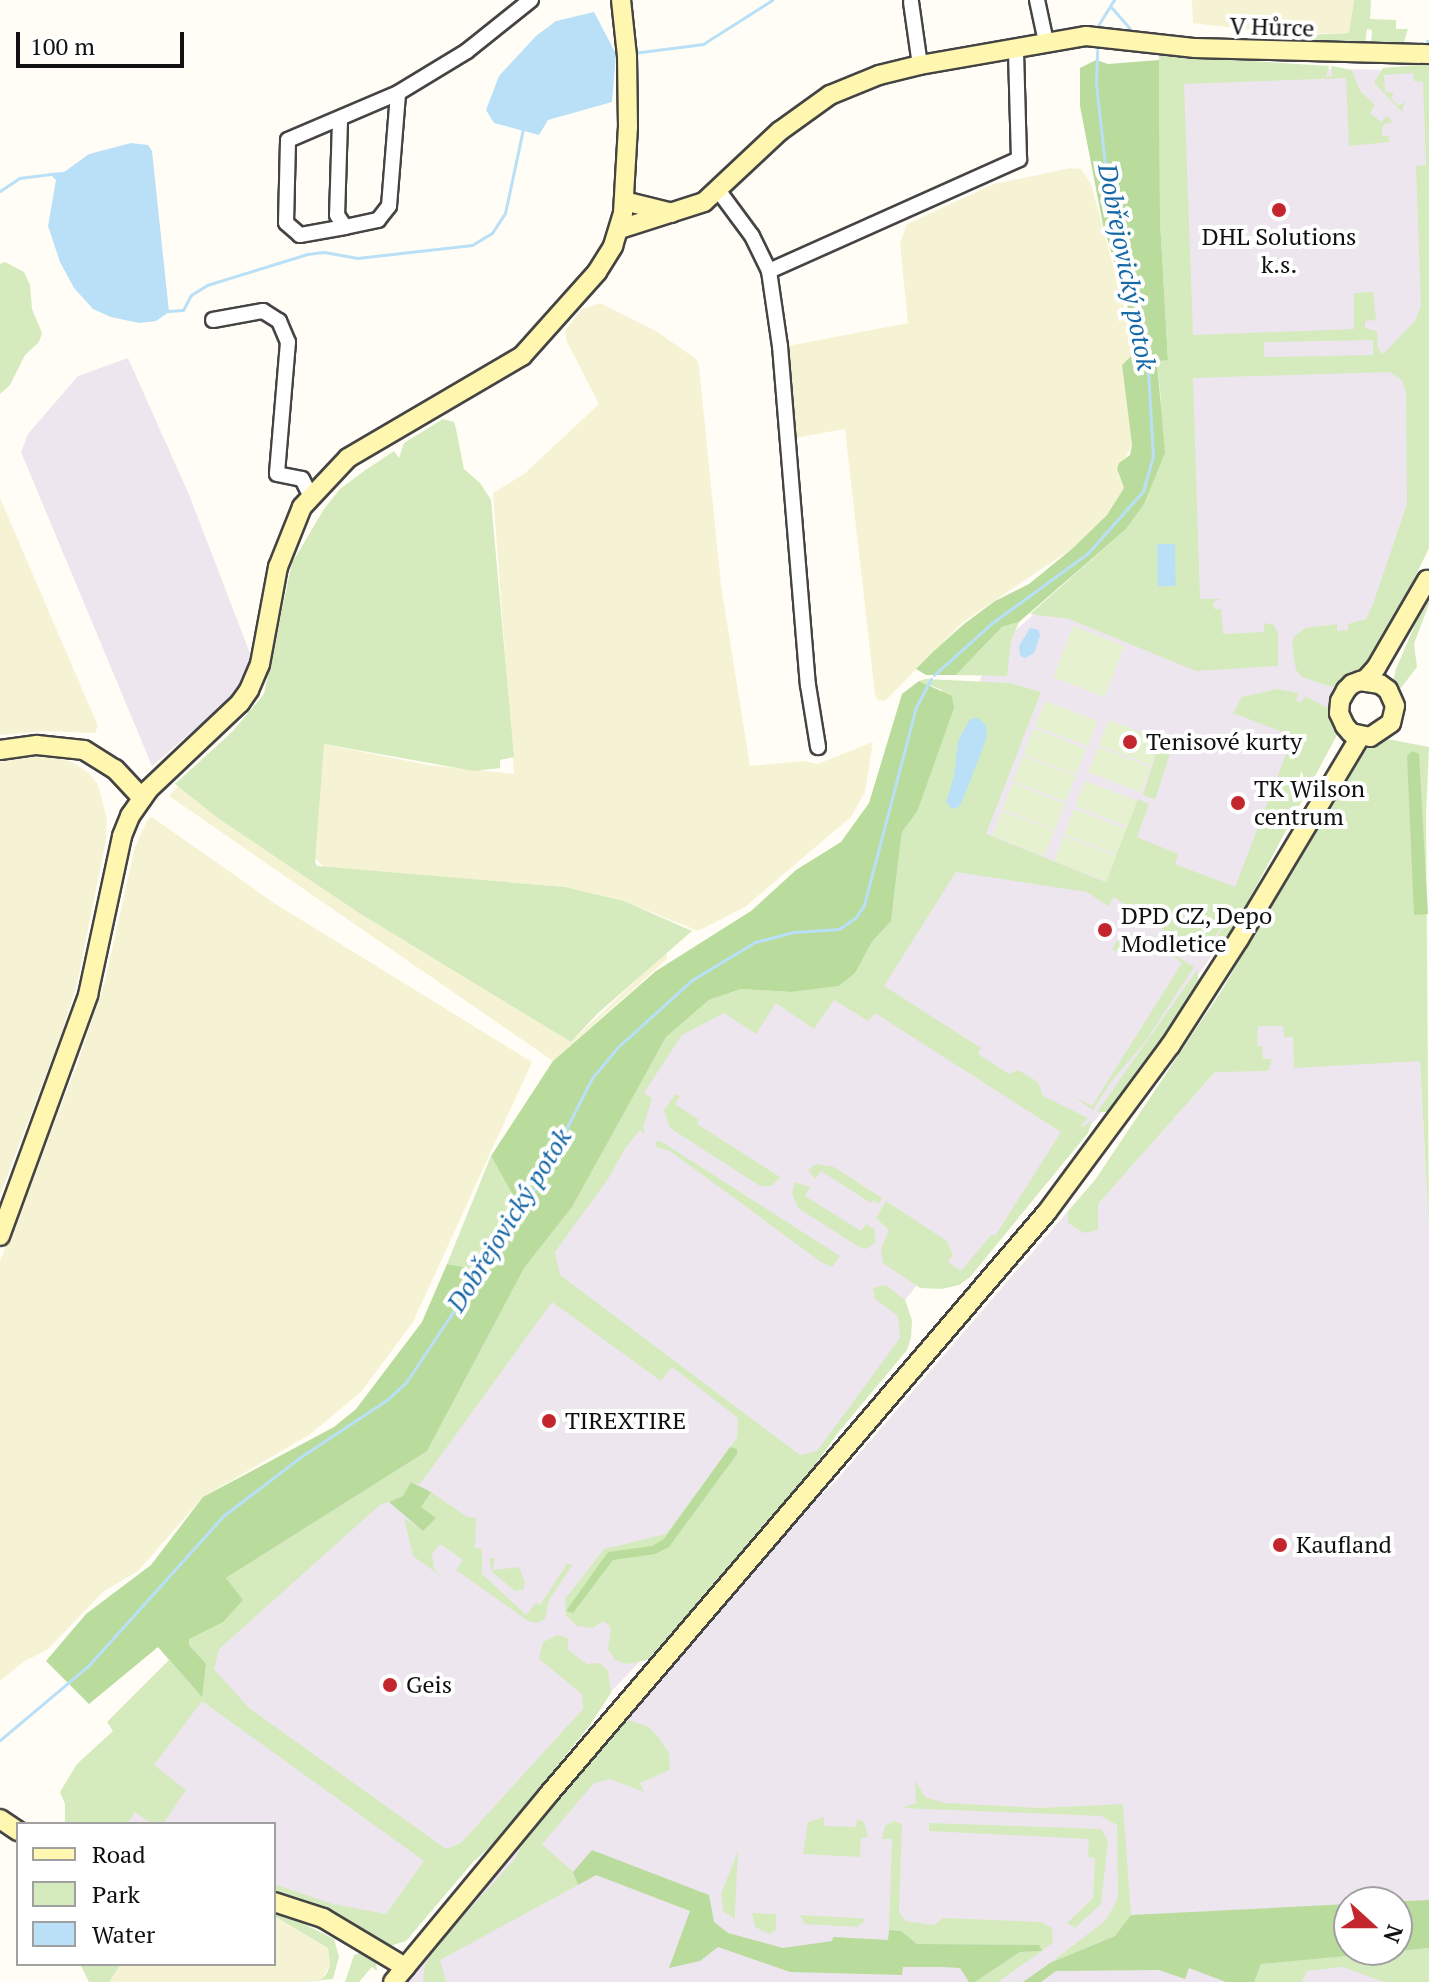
<!DOCTYPE html>
<html>
<head>
<meta charset="utf-8">
<style>
	body { margin:0 }
	#map { position:relative; width:1429px; height:1982px; overflow:hidden; background:#fffdf5; font-family:"PT Serif",serif }
	div>[style] { position:absolute }
	.industrial>* { inset:0; background:#eee6ef }
	.farmland>* { inset:0; background:#f6f3d4 }
	.green>* { inset:0; background:#d5ebbd; transform-origin:0 0 }
	.forest>* { inset:0; background:#b9dc9c }
	.pitch>* { inset:0; background:#e6f2cf; transform-origin:0 0 }
	.water>* { inset:0; background:#b9e0f7; transform-origin:0 0 }
	.stream>* { height:3px; margin:-1.5px; padding:0 1.5px; transform-origin:1.5px; border-radius:1.5px; background:#b9e0f7 }
	.roads { filter:drop-shadow(2px 0 #444) drop-shadow(-2px 0 #444) drop-shadow(0 2px #444) drop-shadow(0 -2px #444) }
	.street>* { height:14px; margin:-7px; padding:0 7px; transform-origin:7px; border-radius:7px; background:#fff }
	.secondary>* { height:18px; margin:-9px; padding:0 9px; transform-origin:9px; border-radius:9px; background:#fff6b0 }
	.dots>* { width:22px; height:22px; translate:-50% -50%; box-sizing:border-box; border:4px solid #fff; border-radius:50% }
	span { translate:-50% -50%; white-space:nowrap; text-align:center; line-height:1.15; -webkit-text-stroke:8px #fff; paint-order:stroke }
	.street-label { font-size:24px; color:#111 }
	.poi-label { font-size:24px; color:#111 }
	.left { translate:0 -50%; text-align:left }
	.water-label { font-size:26px; color:#1768a6; font-style:italic }
	.legend { position:absolute; left:16px; top:1822px; width:260px; height:144px; box-sizing:border-box; background:#fff; border:2px solid #a0a0a0; margin:0; padding:10px 14px; list-style:none; font-size:24px; color:#111 }
	.legend li { display:flex; align-items:center; gap:16px; height:40px }
	.legend b { width:40px; border:2px solid #a0a0a0 }
	.north { position:absolute; left:1333px; top:1886px; width:80px; height:80px; box-sizing:border-box; background:#fff; border:2px solid #a0a0a0; border-radius:50%; rotate:111deg; font-size:22px; font-weight:700; line-height:32px; text-align:center; color:#111 }
	.north::after { content:''; display:block; margin:auto; width:28px; height:36px; background:#c4262e; clip-path:polygon(50% 0,100% 100%,50% 72%,0 100%) }
	.scale { position:absolute; left:16px; top:32px; width:168px; height:36px; box-sizing:border-box; border:4px solid #111; border-top:0; padding-left:10px; font-size:24px; line-height:28px; white-space:nowrap; color:#111; -webkit-text-stroke:6px #fff; paint-order:stroke }
</style>
</head>
<body>
<div id="map">
	<div class="industrial">
		<i style="clip-path:polygon(1166px 65px,1429px 71px,1429px 508px,1371px 657px,1239px 917px,1101px 1113px,963px 1277px,917px 1285px,905px 1300px,910px 1340px,810px 1465px,647px 1654px,384px 1930px,274px 1888px,274px 1824px,86px 1824px,197px 1693px,148px 1635px,410px 1445px,670px 1023px,788px 1001px,874px 952px,991px 652px,1145px 516px,1172px 453px)"></i>
		<i style="clip-path:polygon(128px 358px,190px 497px,253px 661px,238px 692px,152px 766px,21px 452px,28px 434px,78px 376px)"></i>
		<i style="clip-path:polygon(evenodd,1385px 751px,1420px 1061px,1429px 1232px,1429px 1954px,1413px 1982px,407px 1982px,525px 1835px,788px 1527px,834px 1483px,1068px 1211px,1094px 1208px,1215px 1072px,1385px 751px,1349px 1902px,1397px 1902px,1397px 1950px,1349px 1950px,1349px 1902px)"></i>
	</div>
	<div class="farmland">
		<i style="clip-path:polygon(1192px 0,1354px 0,1349px 33px,1284px 34px,1193px 23px)"></i>
		<i style="clip-path:polygon(1071px 168px,1081px 169px,1091px 184px,1136px 351px,1122px 365px,1132px 445px,1118px 473px,1124px 488px,1107px 515px,1073px 548px,963px 622px,885px 701px,878px 700px,875px 695px,845px 429px,795px 438px,788px 346px,908px 323px,900px 243px,907px 224px,994px 184px)"></i>
		<i style="clip-path:polygon(600px 303px,656px 331px,696px 359px,699px 366px,721px 585px,750px 766px,803px 761px,817px 764px,873px 742px,865px 792px,851px 817px,745px 907px,698px 931px,624px 901px,565px 887px,325px 867px,315px 859px,323px 744px,428px 765px,514px 774px,493px 493px,524px 474px,599px 404px,566px 340px,565px 331px,582px 309px)"></i>
		<i style="clip-path:polygon(0 498px,98px 726px,95px 733px,42px 731px,0 735px)"></i>
		<i style="clip-path:polygon(48px 756px,72px 762px,89px 773px,98px 785px,107px 819px,106px 839px,77px 984px,60px 1038px,0 1195px,0 760px)"></i>
		<i style="clip-path:polygon(178px 786px,219px 819px,359px 913px,571px 1042px,667px 951px,667px 959px,553px 1061px,169px 796px)"></i>
		<i style="clip-path:polygon(152px 817px,274px 903px,532px 1062px,413px 1322px,361px 1392px,309px 1435px,203px 1497px,138px 1571px,104px 1591px,47px 1650px,23px 1662px,0 1681px,0 1261px,77px 1065px,105px 981px,135px 847px,148px 819px)"></i>
		<i style="clip-path:polygon(274px 1916px,328px 1948px,330px 1965px,322px 1979px,304px 1982px,109px 1982px,121px 1964px,274px 1964px)"></i>
	</div>
	<div class="green">
		<i style="clip-path:polygon(1354px 0,1371px 0,1370px 19px,1396px 20px,1396px 29px,1408px 29px,1404px 42px,1401px 45px,1371px 45px,1372px 30px,1367px 29px,1365px 45px,1276px 46px,1279px 36px,1349px 33px)"></i>
		<i style="clip-path:polygon(evenodd,1159px 55px,1329px 66px,1326px 77px,1332px 76px,1331px 66px,1343px 68px,1352px 71px,1360px 91px,1375px 105px,1370px 113px,1381px 122px,1387px 116px,1390px 118px,1392px 123px,1384px 124px,1382px 130px,1382px 136px,1389px 136px,1389px 142px,1349px 146px,1346px 78px,1184px 84px,1193px 335px,1354px 329px,1354px 293px,1373px 292px,1376px 320px,1365px 321px,1365px 328px,1377px 331px,1378px 349px,1383px 354px,1415px 321px,1421px 306px,1416px 166px,1426px 165px,1423px 82px,1414px 81px,1413px 73px,1384px 75px,1385px 92px,1394px 92px,1391px 98px,1398px 106px,1405px 102px,1402px 112px,1374px 83px,1383px 68px,1429px 64px,1429px 548px,1371px 669px,1340px 685px,1332px 687px,1302px 677px,1296px 670px,1292px 646px,1294px 637px,1305px 628px,1337px 624px,1337px 631px,1348px 630px,1348px 624px,1366px 619px,1372px 607px,1407px 504px,1406px 392px,1402px 380px,1389px 372px,1193px 378px,1200px 599px,1221px 599px,1213px 602px,1214px 609px,1221px 609px,1223px 634px,1264px 632px,1264px 623px,1274px 625px,1278px 634px,1278px 666px,1196px 671px,1069px 619px,1030px 614px,1125px 530px,1161px 400px,1157px 360px,1168px 359px,1160px 220px,1159px 55px,1373px 340px,1373px 355px,1264px 357px,1264px 342px,1373px 340px)"></i>
		<i style="clip-path:polygon(5px 262px,24px 272px,30px 285px,32px 309px,42px 333px,39px 342px,25px 355px,10px 385px,0 394px,0 264px)"></i>
		<i style="clip-path:polygon(443px 419px,454px 422px,456px 429px,464px 469px,480px 483px,491px 500px,514px 757px,500px 760px,500px 768px,474px 771px,324px 744px,315px 862px,317px 866px,565px 887px,624px 901px,692px 931px,597px 1014px,571px 1042px,359px 913px,219px 819px,175px 784px,232px 732px,264px 694px,292px 563px,324px 509px,340px 489px,364px 471px,394px 451px,399px 458px,404px 443px)"></i>
		<i style="clip-path:polygon(1429px 592px,1429px 604px,1414px 644px,1417px 667px,1397px 693px,1393px 681px,1396px 669px)"></i>
		<i style="clip-path:polygon(1019px 622px,1011px 641px,1007px 676px,956px 675px,1002px 627px)"></i>
		<i style="clip-path:polygon(926px 679px,1010px 683px,1041px 692px,986px 834px,1105px 882px,1138px 799px,1149px 804px,1137px 837px,1178px 854px,1175px 864px,1235px 887px,1293px 736px,1233px 713px,1242px 697px,1277px 689px,1299px 693px,1296px 700px,1301px 703px,1305px 696px,1332px 710px,1337px 735px,1226px 943px,1210px 953px,1207px 953px,1231px 914px,1203px 953px,1173px 936px,1164px 937px,1166px 932px,1114px 897px,1108px 906px,1087px 892px,956px 872px,884px 986px,981px 1048px,978px 1054px,1009px 1074px,1018px 1070px,1038px 1082px,1043px 1096px,1088px 1118px,1081px 1125px,1083px 1127px,1090px 1121px,1091px 1124px,1088px 1133px,970px 1277px,959px 1285px,942px 1289px,920px 1288px,883px 1263px,881px 1249px,889px 1230px,876px 1218px,886px 1201px,947px 1241px,953px 1255px,948px 1262px,961px 1271px,992px 1234px,995px 1236px,1061px 1132px,875px 1013px,868px 1021px,834px 1000px,814px 1029px,776px 1003px,756px 1034px,724px 1013px,682px 1035px,644px 1093px,652px 1098px,643px 1128px,645px 1134px,640px 1130px,626px 1147px,608px 1179px,555px 1252px,560px 1275px,800px 1455px,817px 1451px,900px 1338px,898px 1316px,875px 1299px,873px 1288px,886px 1285px,905px 1300px,912px 1320px,911px 1338px,907px 1350px,837px 1434px,773px 1524px,709px 1599px,647px 1660px,626px 1664px,615px 1660px,608px 1649px,611px 1629px,608px 1625px,604px 1621px,592px 1628px,577px 1626px,566px 1615px,565px 1599px,604px 1549px,666px 1534px,737px 1438px,738px 1418px,672px 1367px,661px 1381px,552px 1302px,420px 1484px,411px 1482px,403px 1498px,381px 1504px,219px 1649px,214px 1669px,249px 1708px,446px 1849px,461px 1843px,583px 1709px,582px 1694px,539px 1659px,543px 1642px,557px 1635px,565px 1637px,569px 1639px,567px 1649px,587px 1664px,600px 1663px,608px 1671px,611px 1693px,590px 1725px,500px 1838px,473px 1862px,406px 1941px,390px 1946px,274px 1897px,274px 1884px,333px 1904px,386px 1914px,424px 1861px,202px 1701px,154px 1765px,186px 1790px,163px 1824px,152px 1824px,135px 1812px,127px 1824px,65px 1824px,65px 1804px,60px 1792px,77px 1764px,113px 1731px,107px 1722px,169px 1660px,201px 1696px,206px 1664px,189px 1645px,189px 1639px,223px 1622px,225px 1579px,427px 1451px,524px 1268px,572px 1207px,666px 1037px,709px 1000px,741px 989px,791px 992px,839px 986px,855px 973px,872px 942px,891px 921px,902px 832px,917px 812px,942px 690px,919px 681px)"></i>
		<i style="left:1161px;top:739px;width:13px;height:59px;rotate:18deg"></i>
		<i style="clip-path:polygon(1387px 739px,1429px 747px,1426px 815px,1429px 1232px,1420px 1061px,1294px 1068px,1293px 1037px,1284px 1037px,1283px 1026px,1258px 1026px,1257px 1046px,1262px 1046px,1263px 1059px,1272px 1059px,1268px 1071px,1215px 1072px,1098px 1204px,1098px 1230px,1084px 1233px,1068px 1223px,1068px 1211px,1095px 1180px,1222px 990px,1363px 743px)"></i>
		<i style="clip-path:polygon(1124px 931px,1139px 942px,1138px 951px,1131px 956px,1124px 956px,1112px 949px)"></i>
		<i style="clip-path:polygon(1175px 955px,1194px 967px,1145px 1042px,1110px 1083px,1093px 1110px,1074px 1097px,1092px 1106px,1182px 963px,1174px 957px)"></i>
		<i style="clip-path:polygon(1197px 970px,1199px 983px,1195px 992px,1107px 1112px,1097px 1112px)"></i>
		<i style="clip-path:polygon(676px 1094px,680px 1096px,675px 1104px,699px 1120px,697px 1124px,780px 1177px,778px 1180px,771px 1186px,760px 1186px,670px 1128px,664px 1110px)"></i>
		<i style="clip-path:polygon(660px 1141px,673px 1149px,840px 1256px,832px 1267px,821px 1262px,670px 1151px,656px 1147px,656px 1142px)"></i>
		<i style="clip-path:polygon(491px 1156px,515px 1199px,483px 1270px,447px 1264px)"></i>
		<i style="clip-path:polygon(816px 1164px,834px 1167px,882px 1198px,879px 1204px,874px 1200px,871px 1203px,821px 1171px,815px 1179px,808px 1170px)"></i>
		<i style="clip-path:polygon(795px 1182px,810px 1187px,805px 1196px,861px 1231px,866px 1224px,874px 1229px,876px 1242px,866px 1249px,859px 1247px,798px 1208px,792px 1193px)"></i>
		<i style="clip-path:polygon(431px 1492px,467px 1517px,476px 1518px,475px 1548px,482px 1549px,482px 1574px,526px 1615px,536px 1603px,540px 1605px,567px 1564px,573px 1564px,549px 1600px,545px 1619px,537px 1623px,528px 1621px,456px 1570px,463px 1560px,440px 1544px,432px 1554px,434px 1569px,442px 1577px,413px 1556px,404px 1518px,424px 1531px,420px 1507px)"></i>
		<i style="clip-path:polygon(489px 1558px,494px 1558px,493px 1570px,519px 1567px,525px 1582px,523px 1590px,515px 1591px,492px 1572px)"></i>
		<i style="clip-path:polygon(629px 1720px,649px 1727px,660px 1739px,669px 1753px,670px 1770px,640px 1783px,644px 1792px,610px 1779px,594px 1783px,542px 1844px,573px 1872px,578px 1885px,440px 1960px,446px 1982px,423px 1982px,425px 1965px,432px 1951px,515px 1859px,526px 1836px,579px 1770px,617px 1727px)"></i>
		<i style="clip-path:polygon(915px 1781px,925px 1797px,945px 1803px,1040px 1808px,1123px 1804px,1131px 1915px,1115px 1936px,1050px 1963px,1105px 1921px,1114px 1906px,1118px 1896px,1117px 1825px,1101px 1816px,902px 1808px,916px 1803px)"></i>
		<i style="clip-path:polygon(824px 1817px,824px 1826px,856px 1827px,857px 1819px,864px 1822px,868px 1837px,861px 1838px,860px 1857px,803px 1854px,808px 1822px)"></i>
		<i style="clip-path:polygon(894px 1821px,902px 1824px,899px 1911px,905px 1921px,934px 1925px,943px 1918px,1041px 1922px,1052px 1928px,1053px 1942px,1042px 1951px,998px 1982px,975px 1982px,1020px 1952px,1041px 1951px,1039px 1945px,917px 1944px,901px 1931px,889px 1930px,892px 1839px,882px 1839px,885px 1826px)"></i>
		<i style="clip-path:polygon(929px 1823px,1101px 1829px,1108px 1841px,1101px 1904px,1075px 1928px,1067px 1923px,1093px 1898px,1095px 1858px,1088px 1857px,1089px 1839px,929px 1831px)"></i>
		<i style="clip-path:polygon(738px 1851px,735px 1912px,735px 1919px,723px 1911px,721px 1894px)"></i>
		<i style="clip-path:polygon(274px 1909px,334px 1939px,339px 1957px,333px 1979px,304px 1982px,322px 1979px,327px 1973px,330px 1965px,328px 1948px,274px 1916px)"></i>
		<i style="clip-path:polygon(752px 1913px,776px 1914px,776px 1930px,769px 1934px,755px 1927px)"></i>
		<i style="clip-path:polygon(800px 1915px,857px 1918px,866px 1919px,858px 1927px,805px 1924px)"></i>
		<i style="clip-path:polygon(1429px 1948px,1429px 1982px,1384px 1982px,1343px 1967px,1307px 1971px,1302px 1982px,1254px 1982px,1261px 1964px)"></i>
		<i style="clip-path:polygon(364px 1952px,375px 1957px,377px 1971px,372px 1967px,359px 1982px,345px 1982px,354px 1955px)"></i>
		<i style="clip-path:polygon(80px 1964px,121px 1964px,109px 1982px,89px 1982px)"></i>
	</div>
	<div class="forest">
		<i style="clip-path:polygon(1096px 60px,1108px 64px,1159px 60px,1160px 220px,1168px 360px,1157px 361px,1165px 453px,1144px 504px,1125px 530px,1019px 622px,1002px 627px,956px 675px,926px 675px,916px 669px,934px 651px,964px 624px,995px 601px,1029px 584px,1073px 548px,1107px 515px,1124px 488px,1117px 469px,1119px 463px,1130px 455px,1132px 445px,1122px 365px,1136px 351px,1127px 304px,1103px 225px,1080px 106px,1080px 68px)"></i>
		<i style="clip-path:polygon(919px 681px,952px 696px,954px 708px,917px 812px,902px 832px,891px 921px,872px 942px,855px 973px,839px 986px,791px 992px,741px 989px,709px 1000px,666px 1037px,572px 1207px,524px 1268px,427px 1451px,226px 1578px,243px 1600px,223px 1622px,189px 1639px,189px 1645px,206px 1664px,202px 1697px,158px 1647px,89px 1704px,46px 1661px,86px 1614px,151px 1565px,203px 1497px,334px 1427px,356px 1409px,422px 1322px,447px 1264px,483px 1270px,515px 1199px,491px 1156px,553px 1061px,656px 971px,751px 911px,796px 870px,841px 842px,869px 803px,902px 694px)"></i>
		<i style="clip-path:polygon(1412px 751px,1419px 754px,1428px 914px,1414px 915px,1407px 756px)"></i>
		<i style="clip-path:polygon(730px 1447px,737px 1449px,737px 1454px,669px 1547px,655px 1554px,613px 1560px,573px 1613px,566px 1611px,608px 1552px,652px 1546px,664px 1539px)"></i>
		<i style="clip-path:polygon(411px 1482px,431px 1492px,421px 1507px,436px 1518px,423px 1531px,389px 1502px,403px 1496px)"></i>
		<i style="clip-path:polygon(592px 1850px,709px 1895px,714px 1922px,728px 1933px,783px 1948px,832px 1941px,833px 1937px,888px 1940px,889px 1930px,901px 1931px,917px 1944px,1039px 1945px,1042px 1951px,1020px 1952px,975px 1982px,969px 1982px,960px 1968px,941px 1967px,903px 1967px,902px 1975px,790px 1972px,718px 1947px,700px 1961px,669px 1968px,690px 1911px,596px 1875px,578px 1885px,573px 1872px)"></i>
		<i style="clip-path:polygon(1429px 1900px,1429px 1948px,1261px 1964px,1254px 1982px,1226px 1982px,1189px 1968px,1185px 1979px,1159px 1970px,1056px 1971px,1041px 1982px,1023px 1982px,1050px 1963px,1115px 1936px,1131px 1915px,1349px 1904px,1349px 1950px,1397px 1950px,1397px 1902px,1385px 1902px)"></i>
	</div>
	<div class="pitch">
		<i style="left:1073px;top:626px;width:55px;height:55px;rotate:21deg"></i>
		<i style="left:1045px;top:701px;width:56px;height:27px;rotate:21deg"></i>
		<i style="left:1109px;top:720px;width:56px;height:27px;rotate:21deg"></i>
		<i style="left:1034px;top:728px;width:56px;height:28px;rotate:22deg"></i>
		<i style="left:1098px;top:747px;width:56px;height:27px;rotate:21deg"></i>
		<i style="left:1023px;top:756px;width:56px;height:27px;rotate:21deg"></i>
		<i style="left:1085px;top:781px;width:56px;height:27px;rotate:21deg"></i>
		<i style="left:1013px;top:783px;width:56px;height:28px;rotate:22deg"></i>
		<i style="left:1074px;top:809px;width:56px;height:27px;rotate:21deg"></i>
		<i style="left:1002px;top:811px;width:56px;height:27px;rotate:21deg"></i>
		<i style="left:1064px;top:836px;width:56px;height:27px;rotate:21deg"></i>
	</div>
	<div class="water">
		<i style="clip-path:polygon(594px 12px,616px 54px,612px 102px,548px 120px,539px 135px,494px 123px,486px 110px,499px 76px,536px 36px,556px 21px)"></i>
		<i style="clip-path:polygon(131px 143px,148px 145px,152px 151px,169px 312px,156px 321px,139px 323px,111px 317px,93px 309px,74px 288px,60px 262px,48px 226px,56px 180px,49px 173px,64px 172px,89px 154px)"></i>
		<i style="left:1175px;top:544px;width:42px;height:18px;rotate:89deg"></i>
		<i style="clip-path:polygon(1030px 628px,1039px 630px,1040px 636px,1034px 653px,1025px 658px,1020px 656px,1019px 646px)"></i>
		<i style="clip-path:polygon(978px 718px,986px 725px,987px 737px,964px 797px,959px 807px,952px 809px,946px 802px,954px 776px,958px 741px,970px 719px)"></i>
	</div>
	<div class="stream">
		<i style="left:1112px;top:8px;width:28px;rotate:49deg"></i>
		<i style="left:1097px;top:27px;width:32px;rotate:-58deg"></i>
		<i style="left:1191px;top:39px;width:125px;rotate:1.4deg"></i>
		<i style="left:1427px;top:41px;width:2px"></i>
		<i style="left:1374px;top:43px;width:20px"></i>
		<i style="left:633px;top:53px;width:71px;rotate:-7.3deg"></i>
		<i style="left:703px;top:44px;width:82px;rotate:-32.5deg"></i>
		<i style="left:0;top:191px;width:23px;rotate:-34deg"></i>
		<i style="left:19px;top:178px;width:32px;rotate:-7deg"></i>
		<i style="left:168px;top:311px;width:15px;rotate:-4deg"></i>
		<i style="left:183px;top:310px;width:17px;rotate:-62deg"></i>
		<i style="left:191px;top:295px;width:19px;rotate:-32deg"></i>
		<i style="left:207px;top:285px;width:105px;rotate:-17.2deg"></i>
		<i style="left:307px;top:254px;width:17px;rotate:-7deg"></i>
		<i style="left:324px;top:252px;width:34px;rotate:10deg"></i>
		<i style="left:357px;top:258px;width:116px;rotate:-6.4deg"></i>
		<i style="left:472px;top:245px;width:23px;rotate:-31deg"></i>
		<i style="left:492px;top:233px;width:24px;rotate:-57deg"></i>
		<i style="left:505px;top:213px;width:86px;rotate:-77.9deg"></i>
		<i style="left:934px;top:675px;width:78px;rotate:-41.9deg"></i>
		<i style="left:992px;top:623px;width:119px;rotate:-36.1deg"></i>
		<i style="left:1088px;top:553px;width:83px;rotate:-48.4deg"></i>
		<i style="left:1143px;top:491px;width:35px;rotate:-74deg"></i>
		<i style="left:1153px;top:457px;width:104px;rotate:-93.3deg"></i>
		<i style="left:1147px;top:353px;width:185px;rotate:-102.8deg"></i>
		<i style="left:1106px;top:173px;width:90px;rotate:-96.4deg"></i>
		<i style="left:1096px;top:84px;width:34px;rotate:-88deg"></i>
		<i style="left:0;top:1740px;width:116px;rotate:-40.1deg"></i>
		<i style="left:89px;top:1665px;width:200px;rotate:-48deg"></i>
		<i style="left:223px;top:1516px;width:96px;rotate:-37.3deg"></i>
		<i style="left:299px;top:1458px;width:107px;rotate:-33.5deg"></i>
		<i style="left:388px;top:1399px;width:26px;rotate:-43deg"></i>
		<i style="left:407px;top:1381px;width:237px;rotate:-56.4deg"></i>
		<i style="left:538px;top:1184px;width:119px;rotate:-63deg"></i>
		<i style="left:592px;top:1078px;width:40px;rotate:-50deg"></i>
		<i style="left:618px;top:1047px;width:100px;rotate:-42.2deg"></i>
		<i style="left:692px;top:980px;width:74px;rotate:-31.1deg"></i>
		<i style="left:755px;top:942px;width:40px;rotate:-14.4deg"></i>
		<i style="left:794px;top:932px;width:45px;rotate:-3.8deg"></i>
		<i style="left:839px;top:929px;width:21px;rotate:-35deg"></i>
		<i style="left:856px;top:917px;width:14px;rotate:-56deg"></i>
		<i style="left:864px;top:905px;width:205px;rotate:-75.3deg"></i>
		<i style="left:916px;top:707px;width:32px;rotate:-62deg"></i>
	</div>
	<div class="roads">
		<div class="street">
			<i style="left:1037px;top:0;width:43px;rotate:77.9deg"></i>
			<i style="left:911px;top:2px;width:64px;rotate:81.9deg"></i>
			<i style="left:340px;top:121px;width:94px;rotate:91.8deg"></i>
			<i style="left:337px;top:215px;width:14px;rotate:56deg"></i>
			<i style="left:345px;top:227px;width:34px;rotate:-12deg"></i>
			<i style="left:378px;top:220px;width:18px;rotate:-52deg"></i>
			<i style="left:389px;top:206px;width:113px;rotate:-85.4deg"></i>
			<i style="left:718px;top:190px;width:57px;rotate:53.5deg"></i>
			<i style="left:752px;top:236px;width:39px;rotate:64deg"></i>
			<i style="left:769px;top:271px;width:76px;rotate:81.7deg"></i>
			<i style="left:780px;top:346px;width:340px;rotate:85.3deg"></i>
			<i style="left:808px;top:685px;width:63px;rotate:80.8deg"></i>
			<i style="left:345px;top:227px;width:46px;rotate:169.9deg"></i>
			<i style="left:300px;top:235px;width:18px;rotate:-139deg"></i>
			<i style="left:286px;top:223px;width:83px;rotate:-88.6deg"></i>
			<i style="left:288px;top:140px;width:120px;rotate:-23.1deg"></i>
			<i style="left:398px;top:93px;width:81px;rotate:-31.3deg"></i>
			<i style="left:467px;top:51px;width:82px;rotate:-38.6deg"></i>
			<i style="left:769px;top:271px;width:274px;rotate:-24.1deg"></i>
			<i style="left:1019px;top:159px;width:110px;rotate:-91.6deg"></i>
			<i style="left:213px;top:320px;width:51px;rotate:-10.2deg"></i>
			<i style="left:263px;top:311px;width:19px;rotate:32deg"></i>
			<i style="left:279px;top:321px;width:23px;rotate:67deg"></i>
			<i style="left:288px;top:342px;width:132px;rotate:94.8deg"></i>
			<i style="left:277px;top:474px;width:25px;rotate:11deg"></i>
			<i style="left:302px;top:479px;width:18px;rotate:63deg"></i>
		</div>
		<div class="secondary">
			<i style="left:624px;top:201px;width:49px;rotate:14deg"></i>
			<i style="left:620px;top:229px;width:88px;rotate:-17.8deg"></i>
			<i style="left:704px;top:202px;width:104px;rotate:-43.1deg"></i>
			<i style="left:780px;top:131px;width:62px;rotate:-35.8deg"></i>
			<i style="left:830px;top:95px;width:53px;rotate:-22.2deg"></i>
			<i style="left:879px;top:75px;width:42px;rotate:-13.7deg"></i>
			<i style="left:920px;top:65px;width:169px;rotate:-9.9deg"></i>
			<i style="left:1086px;top:36px;width:110px;rotate:6.3deg"></i>
			<i style="left:1195px;top:48px;width:234px;rotate:1.5deg"></i>
			<i style="left:1360px;top:681px;width:20px;rotate:9deg"></i>
			<i style="left:1380px;top:684px;width:10px;rotate:37deg"></i>
			<i style="left:1388px;top:690px;width:17px;rotate:66deg"></i>
			<i style="left:1395px;top:706px;width:17px;rotate:103deg"></i>
			<i style="left:1391px;top:723px;width:25px;rotate:146deg"></i>
			<i style="left:1370px;top:737px;width:19px;rotate:-168deg"></i>
			<i style="left:1351px;top:733px;width:9px;rotate:-131deg"></i>
			<i style="left:1345px;top:726px;width:14px;rotate:-115deg"></i>
			<i style="left:1339px;top:713px;width:12px;rotate:-85deg"></i>
			<i style="left:1340px;top:701px;width:13px;rotate:-61deg"></i>
			<i style="left:1346px;top:690px;width:8px;rotate:-45deg"></i>
			<i style="left:1352px;top:684px;width:15px;rotate:-20deg"></i>
			<i style="left:1366px;top:679px;width:15px;rotate:-48deg"></i>
			<i style="left:1376px;top:668px;width:102px;rotate:-59.9deg"></i>
			<i style="left:0;top:750px;width:37px;rotate:-8deg"></i>
			<i style="left:37px;top:745px;width:47px;rotate:6.1deg"></i>
			<i style="left:84px;top:750px;width:36px;rotate:32deg"></i>
			<i style="left:115px;top:769px;width:40px;rotate:47deg"></i>
			<i style="left:0;top:1236px;width:257px;rotate:-69.9deg"></i>
			<i style="left:88px;top:995px;width:163px;rotate:-77.9deg"></i>
			<i style="left:122px;top:836px;width:22px;rotate:-68deg"></i>
			<i style="left:130px;top:816px;width:32px;rotate:-55deg"></i>
			<i style="left:148px;top:790px;width:127px;rotate:-43.4deg"></i>
			<i style="left:240px;top:703px;width:16px;rotate:-55deg"></i>
			<i style="left:249px;top:690px;width:28px;rotate:-67deg"></i>
			<i style="left:260px;top:664px;width:99px;rotate:-79.5deg"></i>
			<i style="left:278px;top:567px;width:65px;rotate:-68.2deg"></i>
			<i style="left:302px;top:507px;width:67px;rotate:-46.8deg"></i>
			<i style="left:348px;top:458px;width:202px;rotate:-30.4deg"></i>
			<i style="left:522px;top:356px;width:113px;rotate:-48.2deg"></i>
			<i style="left:597px;top:272px;width:31px;rotate:-58deg"></i>
			<i style="left:613px;top:246px;width:34px;rotate:-73deg"></i>
			<i style="left:623px;top:213px;width:86px;rotate:-86.7deg"></i>
			<i style="left:628px;top:127px;width:71px;rotate:-90.8deg"></i>
			<i style="left:627px;top:56px;width:56px;rotate:-96.1deg"></i>
			<i style="left:0;top:1819px;width:22px;rotate:34deg"></i>
			<i style="left:274px;top:1902px;width:52px;rotate:18.1deg"></i>
			<i style="left:323px;top:1918px;width:96px;rotate:30.9deg"></i>
			<i style="left:393px;top:1982px;width:243px;rotate:-50.3deg"></i>
			<i style="left:548px;top:1795px;width:767px;rotate:-49.44deg"></i>
			<i style="left:1047px;top:1212px;width:207px;rotate:-53.5deg"></i>
			<i style="left:1170px;top:1046px;width:127px;rotate:-57.2deg"></i>
			<i style="left:1239px;top:939px;width:235px;rotate:-59.1deg"></i>
		</div>
	</div>
	<div class="dots">
		<i style="left:1279px;top:210px;background:#c4262e"></i>
		<i style="left:1130px;top:742px;background:#c4262e"></i>
		<i style="left:1238px;top:803px;background:#c4262e"></i>
		<i style="left:1105px;top:930px;background:#c4262e"></i>
		<i style="left:549px;top:1421px;background:#c4262e"></i>
		<i style="left:1280px;top:1545px;background:#c4262e"></i>
		<i style="left:390px;top:1685px;background:#c4262e"></i>
	</div>
	<div class="street-label">
		<span style="left:1272px;top:27px;rotate:2deg">V Hůrce</span>
	</div>
	<div class="poi-label">
		<span style="left:1279px;top:251px">DHL Solutions<br>k.s.</span>
		<span class="left" style="left:1146px;top:742px">Tenisové kurty</span>
		<span class="left" style="left:1254px;top:803px">TK Wilson<br>centrum</span>
		<span class="left" style="left:1121px;top:930px">DPD CZ, Depo<br>Modletice</span>
		<span class="left" style="left:565px;top:1421px">TIREXTIRE</span>
		<span class="left" style="left:1296px;top:1545px">Kaufland</span>
		<span class="left" style="left:406px;top:1685px">Geis</span>
	</div>
	<div class="water-label">
		<span style="left:1127px;top:267px;rotate:79deg">Dobřejovický potok</span>
		<span style="left:509px;top:1220px;rotate:-58deg">Dobřejovický potok</span>
	</div>
	<ul class="legend">
	<li><b style="height:10px;background:#fff6b0"></b>Road</li>
	<li><b style="height:22px;background:#d5ebbd"></b>Park</li>
	<li><b style="height:22px;background:#b9e0f7"></b>Water</li>
	</ul>
	<div class="north">N</div>
	<div class="scale">100 m</div>
</div>
</body>
</html>
